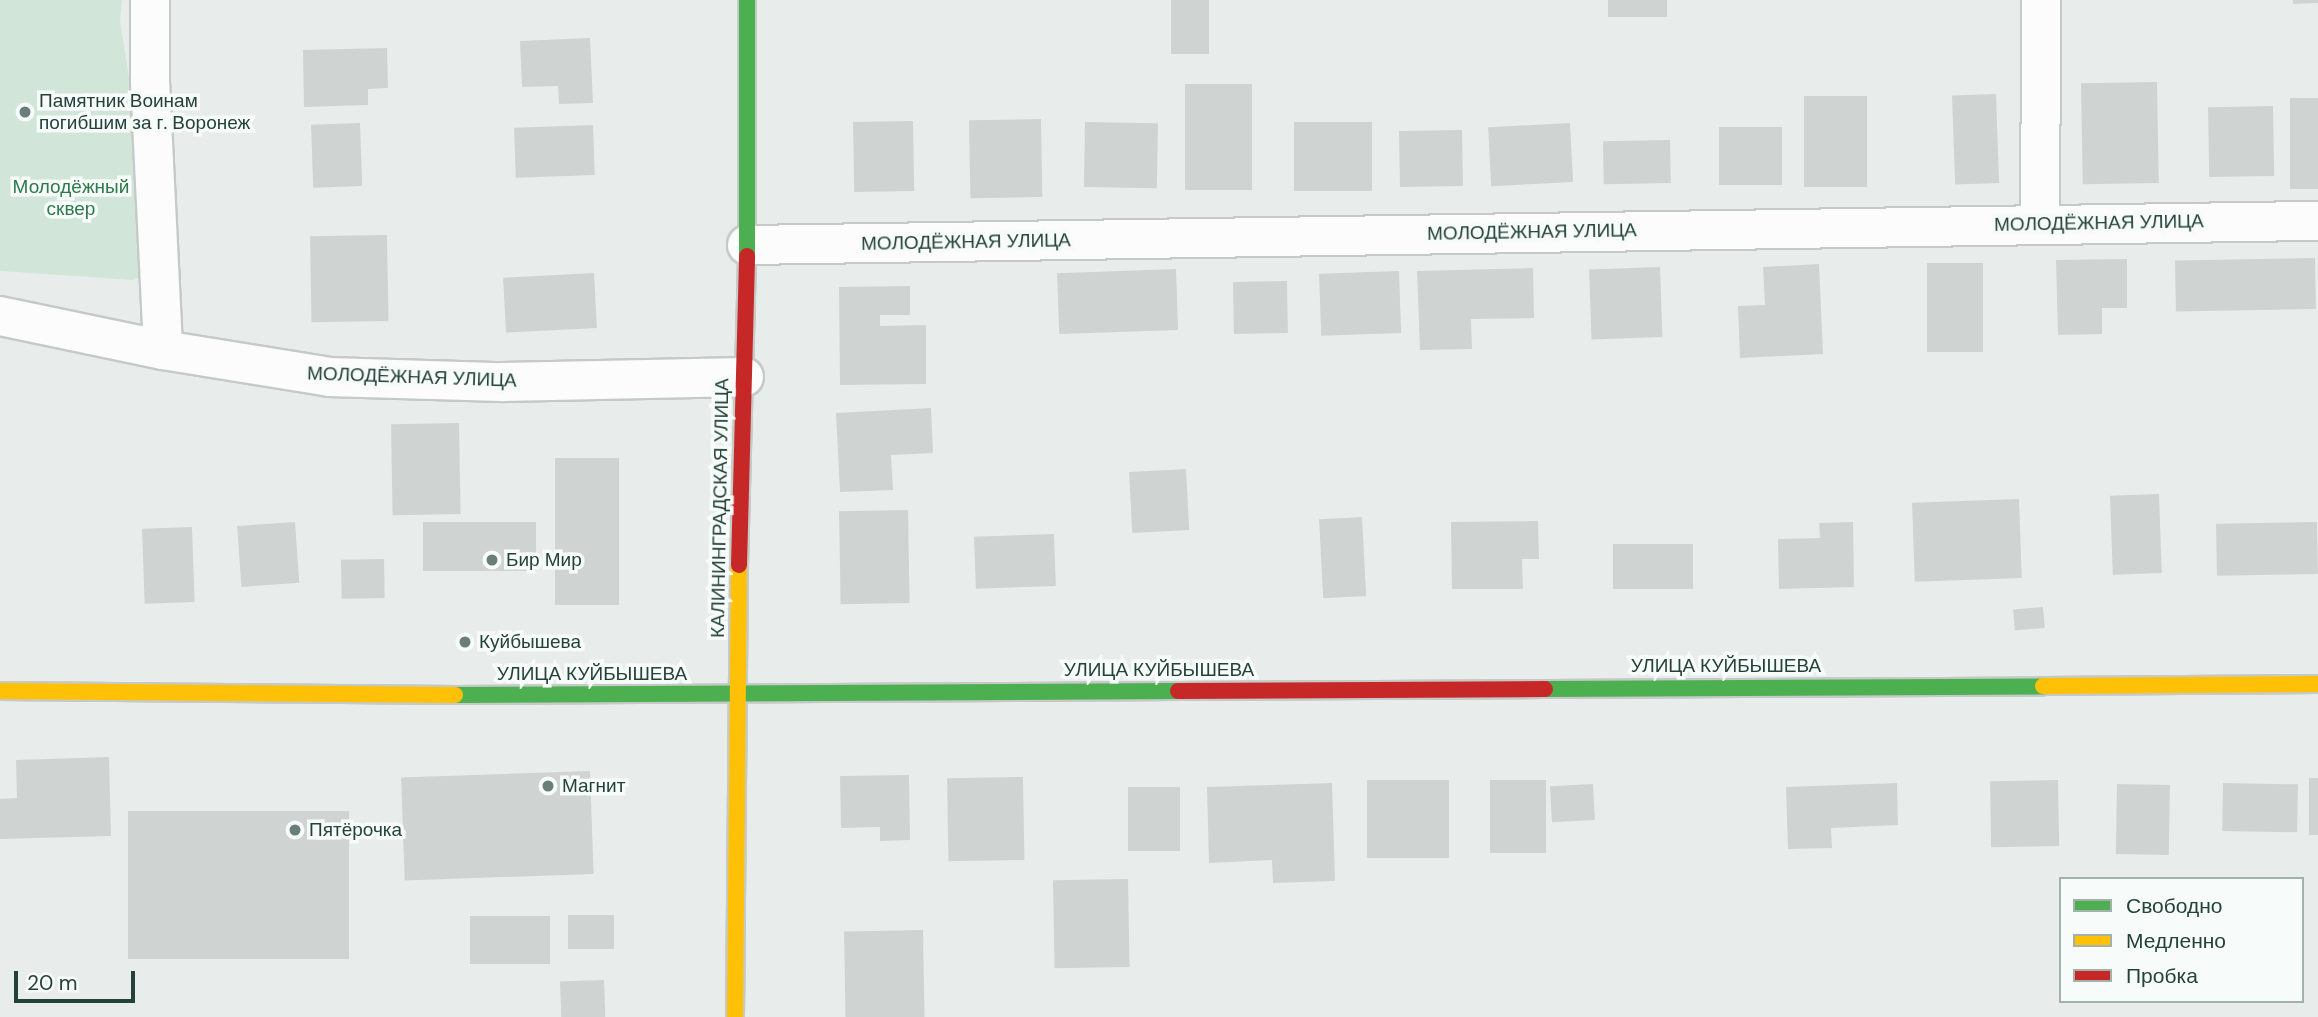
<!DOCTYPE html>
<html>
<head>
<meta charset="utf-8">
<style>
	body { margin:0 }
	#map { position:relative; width:2318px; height:1017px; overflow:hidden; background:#e8edeb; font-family:"DM Sans",sans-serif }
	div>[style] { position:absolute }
	.green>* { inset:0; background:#d1e6d8 }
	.building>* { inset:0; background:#cfd4d2; transform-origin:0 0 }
	.roads { filter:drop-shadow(2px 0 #c5cac8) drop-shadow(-2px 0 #c5cac8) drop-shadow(0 2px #c5cac8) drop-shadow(0 -2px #c5cac8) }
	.street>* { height:38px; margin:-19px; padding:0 19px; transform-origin:19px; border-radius:19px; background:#fcfcfc }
	.fast>* { height:16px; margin:-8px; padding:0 8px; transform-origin:8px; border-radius:8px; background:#4caf50 }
	.slow>* { height:16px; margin:-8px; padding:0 8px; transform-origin:8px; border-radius:8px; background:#ffc107 }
	.jam>* { height:16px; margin:-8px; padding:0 8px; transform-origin:8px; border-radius:8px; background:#c62828 }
	.dots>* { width:19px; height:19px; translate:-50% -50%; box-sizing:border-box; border:4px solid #f7fbf9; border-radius:50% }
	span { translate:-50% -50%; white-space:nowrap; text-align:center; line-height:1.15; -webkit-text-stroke:7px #f7fbf9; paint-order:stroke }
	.poi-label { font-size:19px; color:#24423a }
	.left { translate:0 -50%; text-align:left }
	.park-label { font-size:19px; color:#2d7a4b }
	.street-label { font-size:19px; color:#24423a }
	.legend { position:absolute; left:2059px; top:877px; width:245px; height:126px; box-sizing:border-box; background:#f7fbf9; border:2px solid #a3b1ad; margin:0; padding:9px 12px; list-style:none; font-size:21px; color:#24423a }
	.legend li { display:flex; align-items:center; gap:14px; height:35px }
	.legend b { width:35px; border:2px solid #a3b1ad }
	.scale { position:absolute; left:14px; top:971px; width:121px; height:32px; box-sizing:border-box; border:4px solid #24423a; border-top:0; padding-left:9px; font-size:21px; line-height:24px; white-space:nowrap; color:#24423a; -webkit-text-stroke:5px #f7fbf9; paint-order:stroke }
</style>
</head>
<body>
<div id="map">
	<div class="green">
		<i style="clip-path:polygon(0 0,122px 0,120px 21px,135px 114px,143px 276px,133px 280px,0 271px)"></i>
	</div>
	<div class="building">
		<i style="left:1171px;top:0;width:38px;height:54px"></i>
		<i style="left:1608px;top:0;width:59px;height:17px"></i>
		<i style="clip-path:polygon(2293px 0,2318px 0,2318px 3px,2293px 4px)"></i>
		<i style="clip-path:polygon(590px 38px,593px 103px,559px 104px,558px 86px,522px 87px,520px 41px)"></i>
		<i style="clip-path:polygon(387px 48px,388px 88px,368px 89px,368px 105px,304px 107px,303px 50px)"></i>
		<i style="left:2157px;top:82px;width:101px;height:76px;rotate:89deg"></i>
		<i style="left:1185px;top:84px;width:67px;height:106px"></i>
		<i style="left:1996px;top:94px;width:89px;height:44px;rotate:88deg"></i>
		<i style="left:1804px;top:96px;width:63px;height:91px"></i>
		<i style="left:2318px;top:98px;width:91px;height:28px;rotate:90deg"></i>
		<i style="left:2273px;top:106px;width:70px;height:65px;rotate:89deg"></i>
		<i style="left:1041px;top:119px;width:78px;height:72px;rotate:89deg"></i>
		<i style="left:913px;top:121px;width:70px;height:60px;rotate:89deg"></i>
		<i style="left:1085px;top:122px;width:73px;height:65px;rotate:1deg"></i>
		<i style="left:1372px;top:122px;width:69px;height:78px;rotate:90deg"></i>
		<i style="left:360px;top:123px;width:63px;height:49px;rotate:88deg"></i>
		<i style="left:1570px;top:123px;width:59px;height:82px;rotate:87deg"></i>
		<i style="left:593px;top:125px;width:50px;height:79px;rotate:88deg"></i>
		<i style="left:1719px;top:127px;width:63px;height:58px"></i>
		<i style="left:1462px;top:130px;width:56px;height:63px;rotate:89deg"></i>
		<i style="left:1670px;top:140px;width:43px;height:67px;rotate:89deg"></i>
		<i style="left:387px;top:235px;width:86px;height:77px;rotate:89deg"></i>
		<i style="left:2315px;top:258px;width:51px;height:140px;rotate:89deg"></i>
		<i style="clip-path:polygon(2127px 259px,2127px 308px,2102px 308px,2102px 334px,2058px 335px,2056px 260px)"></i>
		<i style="left:1927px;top:263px;width:56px;height:89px"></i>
		<i style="clip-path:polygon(1819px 264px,1823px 354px,1740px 358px,1738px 306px,1765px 305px,1763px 267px)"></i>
		<i style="left:1660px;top:267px;width:70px;height:71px;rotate:88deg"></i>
		<i style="clip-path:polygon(1533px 268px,1534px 318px,1471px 319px,1472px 349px,1420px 350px,1417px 271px)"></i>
		<i style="left:1176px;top:269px;width:61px;height:119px;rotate:88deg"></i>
		<i style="left:1399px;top:271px;width:62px;height:80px;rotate:88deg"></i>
		<i style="left:594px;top:273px;width:55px;height:91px;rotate:87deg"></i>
		<i style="left:1287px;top:281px;width:52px;height:54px;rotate:89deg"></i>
		<i style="clip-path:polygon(910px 286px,910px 315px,880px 315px,880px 326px,926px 325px,926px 384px,840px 385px,839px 287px)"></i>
		<i style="clip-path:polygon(931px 408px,933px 453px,891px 455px,893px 490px,840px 492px,836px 413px)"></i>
		<i style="left:459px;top:423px;width:91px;height:68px;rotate:89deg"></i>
		<i style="left:555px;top:458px;width:64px;height:147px"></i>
		<i style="left:1186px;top:469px;width:61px;height:57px;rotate:87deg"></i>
		<i style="left:2159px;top:494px;width:79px;height:49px;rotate:88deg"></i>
		<i style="left:2019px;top:499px;width:79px;height:107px;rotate:88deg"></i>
		<i style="left:908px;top:510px;width:93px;height:69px;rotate:89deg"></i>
		<i style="left:1362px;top:517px;width:79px;height:43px;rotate:87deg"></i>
		<i style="clip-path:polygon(1538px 521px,1539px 559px,1522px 559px,1523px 589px,1452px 589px,1451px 522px)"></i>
		<i style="left:295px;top:522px;width:61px;height:58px;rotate:86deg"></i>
		<i style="left:423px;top:522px;width:113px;height:49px"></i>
		<i style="clip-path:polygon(1853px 522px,1854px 587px,1779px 589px,1778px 539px,1820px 538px,1819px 523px)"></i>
		<i style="left:2317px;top:522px;width:52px;height:101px;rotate:89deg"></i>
		<i style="left:192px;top:527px;width:75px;height:50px;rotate:88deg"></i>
		<i style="left:1054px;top:534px;width:52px;height:80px;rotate:88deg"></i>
		<i style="left:1693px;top:544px;width:45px;height:80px;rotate:90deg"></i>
		<i style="left:384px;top:559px;width:39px;height:43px;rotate:89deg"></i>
		<i style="left:2043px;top:607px;width:21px;height:30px;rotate:85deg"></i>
		<i style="clip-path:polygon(109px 757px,111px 836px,0 839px,0 799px,17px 798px,16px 760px)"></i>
		<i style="left:590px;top:771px;width:103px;height:189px;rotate:88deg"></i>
		<i style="clip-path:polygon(909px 775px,910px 840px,880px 841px,880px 827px,841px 828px,840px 776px)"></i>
		<i style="left:1023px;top:777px;width:83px;height:76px;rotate:89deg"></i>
		<i style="left:2309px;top:778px;width:9px;height:57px"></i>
		<i style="left:1367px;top:780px;width:82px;height:78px"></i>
		<i style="left:1490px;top:780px;width:56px;height:73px"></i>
		<i style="left:2058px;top:780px;width:66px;height:68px;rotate:89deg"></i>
		<i style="clip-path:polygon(1332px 783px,1335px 881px,1273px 883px,1272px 860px,1209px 863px,1207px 787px)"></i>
		<i style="clip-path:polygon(1897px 783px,1898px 825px,1831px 828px,1832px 848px,1788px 849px,1786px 787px)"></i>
		<i style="left:2223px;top:783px;width:75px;height:48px;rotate:1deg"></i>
		<i style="left:1593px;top:784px;width:36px;height:43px;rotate:87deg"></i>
		<i style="left:2117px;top:784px;width:53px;height:70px;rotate:1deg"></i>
		<i style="left:1128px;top:787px;width:52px;height:64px"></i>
		<i style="left:349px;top:811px;width:148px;height:221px;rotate:90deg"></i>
		<i style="left:1128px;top:879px;width:88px;height:75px;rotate:89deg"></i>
		<i style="left:568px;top:915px;width:46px;height:34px"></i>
		<i style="left:550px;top:916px;width:48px;height:80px;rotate:90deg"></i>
		<i style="left:923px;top:930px;width:87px;height:79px;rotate:89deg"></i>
		<i style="left:604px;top:980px;width:37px;height:44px;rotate:88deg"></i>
	</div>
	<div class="roads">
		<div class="street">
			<i style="left:150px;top:0;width:81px;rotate:90deg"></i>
			<i style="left:150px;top:81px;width:269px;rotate:87.2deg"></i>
			<i style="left:2040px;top:223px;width:223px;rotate:-89.7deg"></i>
			<i style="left:747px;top:245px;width:1571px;rotate:-0.88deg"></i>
			<i style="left:0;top:316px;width:167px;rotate:11.8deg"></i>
			<i style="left:163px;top:350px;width:168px;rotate:9.2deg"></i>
			<i style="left:329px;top:377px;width:173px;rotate:1.7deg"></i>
			<i style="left:502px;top:382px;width:242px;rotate:-1.2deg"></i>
		</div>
		<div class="fast">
			<i style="left:747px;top:256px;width:256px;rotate:-90deg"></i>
			<i style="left:1545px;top:689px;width:498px;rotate:-0.3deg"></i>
			<i style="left:455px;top:695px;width:723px;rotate:-0.32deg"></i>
		</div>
		<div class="slow">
			<i style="left:2043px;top:686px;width:275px;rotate:-0.4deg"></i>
			<i style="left:0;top:691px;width:455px;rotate:0.5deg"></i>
			<i style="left:735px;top:1017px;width:452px;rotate:-89.5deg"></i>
		</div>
		<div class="jam">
			<i style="left:739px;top:565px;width:309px;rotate:-88.5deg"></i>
			<i style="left:1178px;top:691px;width:367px;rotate:-0.3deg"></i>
		</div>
	</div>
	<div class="dots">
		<i style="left:25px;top:112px;background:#697e78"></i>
		<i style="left:492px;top:560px;background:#697e78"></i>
		<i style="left:465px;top:642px;background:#697e78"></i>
		<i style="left:548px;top:786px;background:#697e78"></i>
		<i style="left:295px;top:830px;background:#697e78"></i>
	</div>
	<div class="poi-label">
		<span class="left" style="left:39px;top:112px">Памятник Воинам<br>погибшим за г. Воронеж</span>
		<span class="left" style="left:506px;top:560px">Бир Мир</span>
		<span class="left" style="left:479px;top:642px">Куйбышева</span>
		<span class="left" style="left:562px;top:786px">Магнит</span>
		<span class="left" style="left:309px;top:830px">Пятёрочка</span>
	</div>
	<div class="park-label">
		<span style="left:71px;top:198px">Молодёжный<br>сквер</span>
	</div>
	<div class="street-label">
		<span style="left:2099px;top:223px;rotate:-1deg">МОЛОДЁЖНАЯ УЛИЦА</span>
		<span style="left:1532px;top:232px;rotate:-1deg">МОЛОДЁЖНАЯ УЛИЦА</span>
		<span style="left:966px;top:242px;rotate:-1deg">МОЛОДЁЖНАЯ УЛИЦА</span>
		<span style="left:412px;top:377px;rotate:2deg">МОЛОДЁЖНАЯ УЛИЦА</span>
		<span style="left:720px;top:508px;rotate:-89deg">КАЛИНИНГРАДСКАЯ УЛИЦА</span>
		<span style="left:1726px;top:666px">УЛИЦА КУЙБЫШЕВА</span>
		<span style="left:1159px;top:670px">УЛИЦА КУЙБЫШЕВА</span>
		<span style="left:592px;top:674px">УЛИЦА КУЙБЫШЕВА</span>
	</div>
	<ul class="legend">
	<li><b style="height:9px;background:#4caf50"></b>Свободно</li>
	<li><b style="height:9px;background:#ffc107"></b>Медленно</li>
	<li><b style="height:9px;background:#c62828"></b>Пробка</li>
	</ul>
	<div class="scale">20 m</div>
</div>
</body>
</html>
